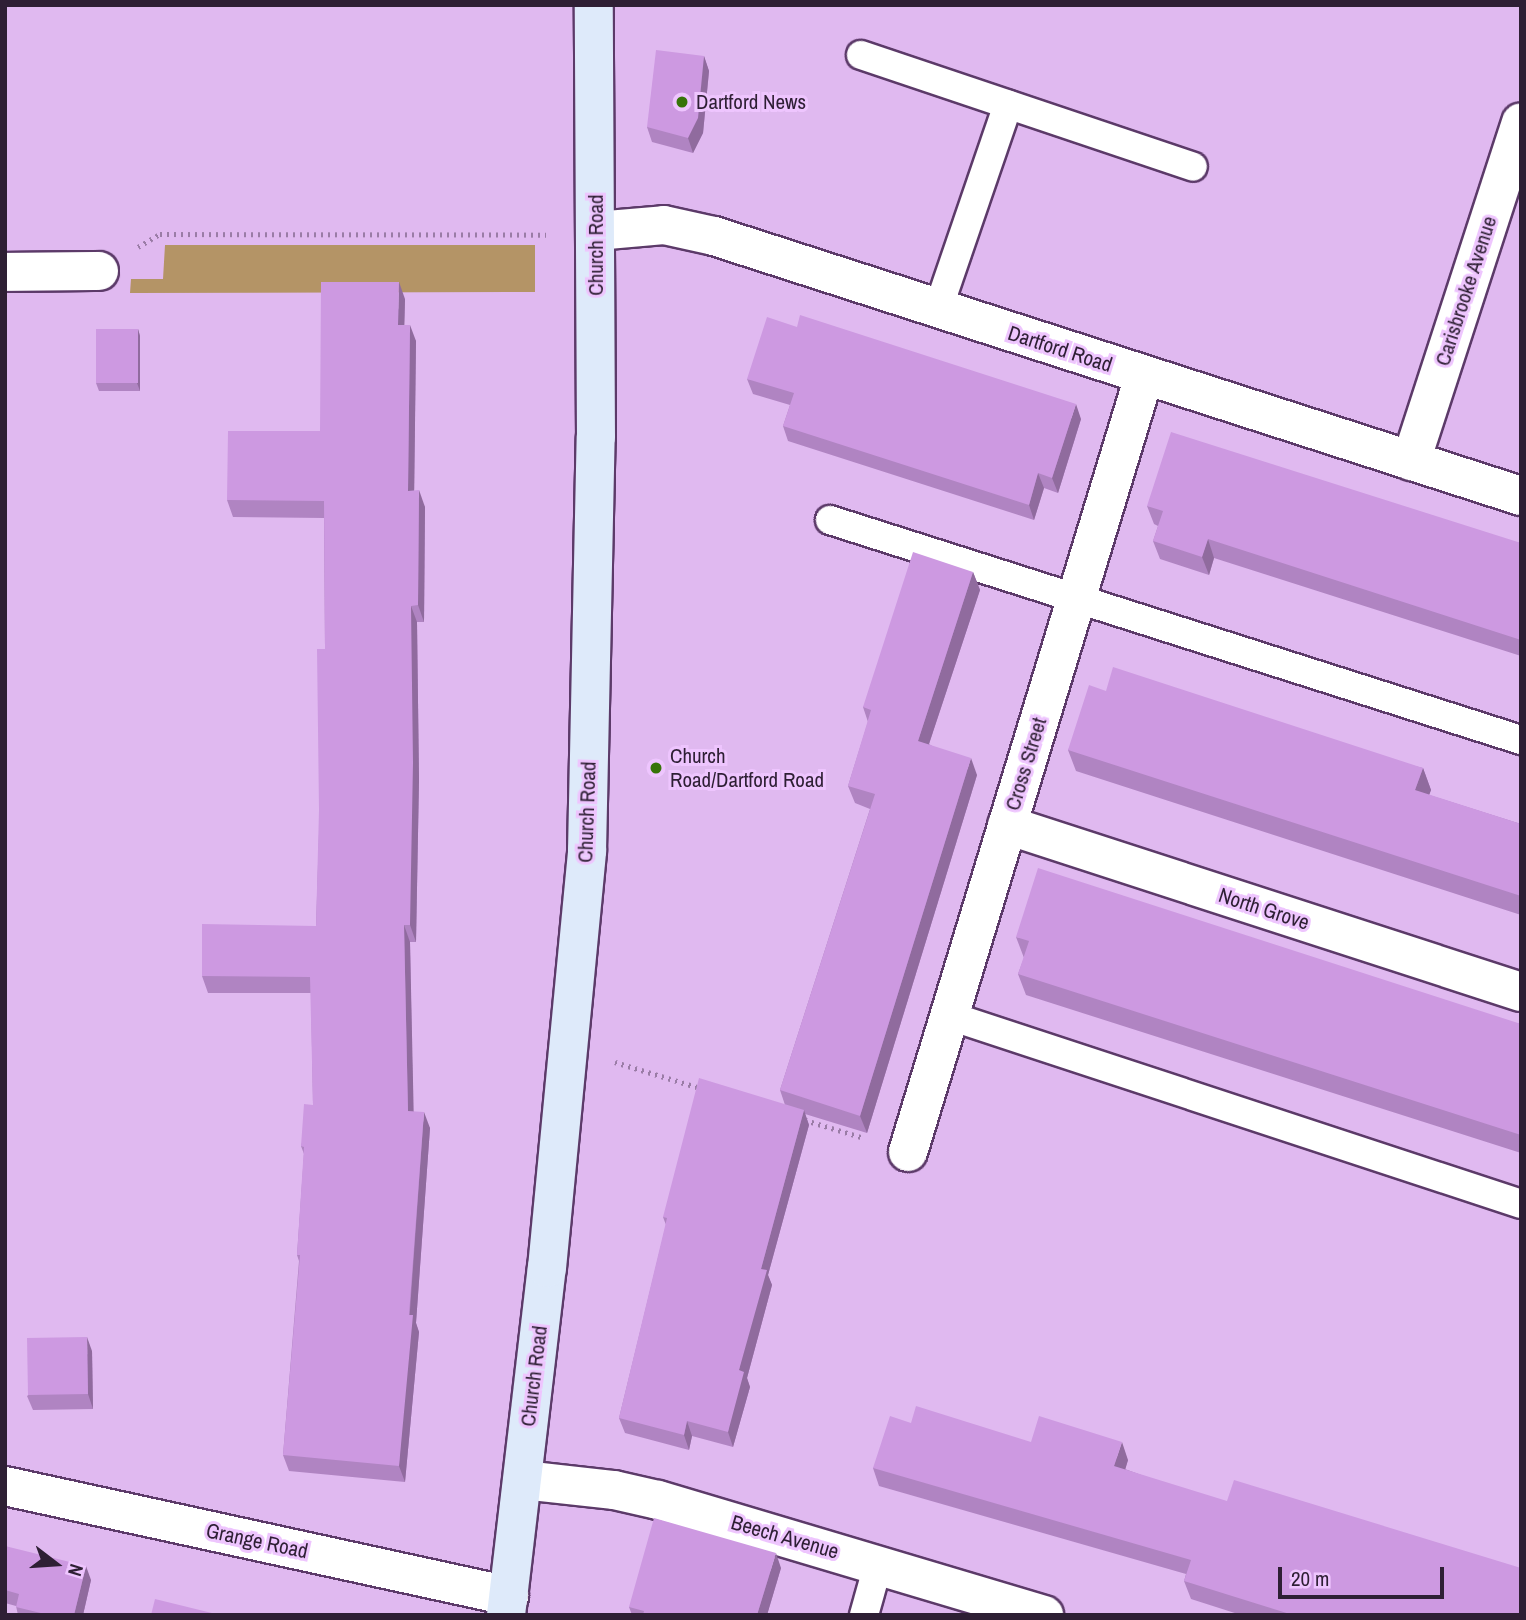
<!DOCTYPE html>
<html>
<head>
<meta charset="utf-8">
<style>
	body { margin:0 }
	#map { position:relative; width:1526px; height:1620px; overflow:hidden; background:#e0b9f0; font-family:"Archivo Narrow",sans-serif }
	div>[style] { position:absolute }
	.green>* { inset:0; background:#b49466 }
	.path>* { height:4.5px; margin-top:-2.25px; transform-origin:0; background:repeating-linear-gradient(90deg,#9a7ca6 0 2px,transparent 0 7px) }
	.roads { filter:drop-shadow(2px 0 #5c3a69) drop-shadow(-2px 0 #5c3a69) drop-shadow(0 2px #5c3a69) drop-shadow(0 -2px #5c3a69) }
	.lane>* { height:28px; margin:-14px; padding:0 14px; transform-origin:14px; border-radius:14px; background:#fff }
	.street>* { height:38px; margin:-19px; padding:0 19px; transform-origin:19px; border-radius:19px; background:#fff }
	.secondary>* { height:38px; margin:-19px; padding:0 19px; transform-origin:19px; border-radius:19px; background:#deeafa }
	.wall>* { inset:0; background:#b084c2 }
	.shaded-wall>* { inset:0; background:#906b9e }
	.building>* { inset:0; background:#cd99e1; transform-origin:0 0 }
	.dots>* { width:19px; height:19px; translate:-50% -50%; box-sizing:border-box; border:4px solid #eec5fe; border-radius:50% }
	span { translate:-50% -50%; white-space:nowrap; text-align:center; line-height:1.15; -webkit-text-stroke:6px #eec5fe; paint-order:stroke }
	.poi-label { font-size:21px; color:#2e1f34 }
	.left { translate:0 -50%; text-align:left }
	.street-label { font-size:21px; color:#2e1f34 }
	.frame { position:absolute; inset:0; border:7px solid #2e1f34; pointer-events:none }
	.north { position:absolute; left:21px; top:1529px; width:70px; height:70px; -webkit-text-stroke:5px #eec5fe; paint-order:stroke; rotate:107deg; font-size:19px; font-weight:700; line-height:28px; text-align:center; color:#2e1f34 }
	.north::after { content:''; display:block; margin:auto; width:24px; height:32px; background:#2e1f34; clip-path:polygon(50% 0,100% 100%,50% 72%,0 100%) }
	.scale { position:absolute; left:1278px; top:1567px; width:166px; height:32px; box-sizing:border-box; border:4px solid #2e1f34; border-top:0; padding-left:9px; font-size:21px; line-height:24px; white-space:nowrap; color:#2e1f34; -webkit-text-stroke:5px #eec5fe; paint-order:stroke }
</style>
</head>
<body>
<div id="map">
	<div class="green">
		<i style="clip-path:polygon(165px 245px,535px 245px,535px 292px,130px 293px,131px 279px,163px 279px)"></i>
	</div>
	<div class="path">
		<i style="left:138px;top:247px;width:26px;rotate:-31deg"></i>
		<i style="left:160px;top:234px;width:386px;rotate:0.1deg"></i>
		<i style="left:615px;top:1062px;width:89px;rotate:17deg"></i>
		<i style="left:805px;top:1120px;width:59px;rotate:16.9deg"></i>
	</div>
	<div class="roads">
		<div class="lane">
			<i style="left:861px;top:55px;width:350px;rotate:18.6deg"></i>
			<i style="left:938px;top:309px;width:216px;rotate:-71.1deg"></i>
			<i style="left:830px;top:520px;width:725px;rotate:17.66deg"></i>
			<i style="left:950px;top:1016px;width:601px;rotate:18.22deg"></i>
			<i style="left:864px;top:1615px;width:52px;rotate:-74.4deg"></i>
		</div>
		<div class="street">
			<i style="left:596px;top:231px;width:68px;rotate:-5deg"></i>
			<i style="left:664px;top:225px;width:51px;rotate:12.4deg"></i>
			<i style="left:714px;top:236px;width:848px;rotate:17.86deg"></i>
			<i style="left:5px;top:272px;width:94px;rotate:-0.6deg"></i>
			<i style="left:1411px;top:461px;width:356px;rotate:-72deg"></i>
			<i style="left:1007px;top:825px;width:540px;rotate:18deg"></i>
			<i style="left:908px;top:1152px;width:811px;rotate:-73.08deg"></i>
			<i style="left:523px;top:1480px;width:92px;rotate:6.3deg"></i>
			<i style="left:614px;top:1490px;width:45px;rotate:12.8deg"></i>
			<i style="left:658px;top:1500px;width:403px;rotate:16.6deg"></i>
			<i style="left:5px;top:1486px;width:516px;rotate:12.31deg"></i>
		</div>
		<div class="secondary">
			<i style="left:506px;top:1615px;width:349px;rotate:-83.3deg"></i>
			<i style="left:547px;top:1268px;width:419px;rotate:-84.5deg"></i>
			<i style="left:587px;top:851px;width:414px;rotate:-88.8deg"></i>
			<i style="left:596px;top:437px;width:432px;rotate:-90.3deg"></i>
		</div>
	</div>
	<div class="wall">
		<i style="clip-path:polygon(704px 56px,709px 71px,703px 133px,693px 153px,652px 142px,647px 127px)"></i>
		<i style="clip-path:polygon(405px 299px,404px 325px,416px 341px,414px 491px,425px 507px,424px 622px,417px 622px,419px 780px,416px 942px,410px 942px,413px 1111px,430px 1128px,416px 1323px,419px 1332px,405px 1482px,289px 1471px,283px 1455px,299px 1261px,297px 1255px,304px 1154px,301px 1146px,313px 1105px,311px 993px,208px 993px,202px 976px,316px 926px,325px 649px,324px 518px,233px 517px,227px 500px,320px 431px)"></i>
		<i style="clip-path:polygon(138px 329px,140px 336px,140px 391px,99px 391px,96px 383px)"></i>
		<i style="clip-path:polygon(747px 379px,1081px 419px,1058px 493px,1044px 488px,1034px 520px,788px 441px,783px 426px,790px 405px,753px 394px)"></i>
		<i style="clip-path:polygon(1147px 506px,1521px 543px,1521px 656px,1214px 558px,1209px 575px,1160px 559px,1153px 541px,1158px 526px,1154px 524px)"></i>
		<i style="clip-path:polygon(973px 572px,980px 590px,929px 744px,977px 775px,867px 1133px,805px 1114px,809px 1125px,768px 1275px,772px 1285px,747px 1378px,750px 1387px,733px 1447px,692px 1436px,689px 1450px,625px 1433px,619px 1418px,666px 1225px,663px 1217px,785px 1105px,780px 1090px,870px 809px,855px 803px,848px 786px,868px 722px,863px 707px)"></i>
		<i style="clip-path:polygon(1106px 691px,1423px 768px,1431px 790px,1429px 795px,1521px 824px,1521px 915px,1076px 771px,1068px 750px)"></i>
		<i style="clip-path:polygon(1016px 937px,1521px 1024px,1521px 1153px,1026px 995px,1018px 974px,1024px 958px)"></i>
		<i style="clip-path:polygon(92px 1351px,93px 1409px,33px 1410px,27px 1396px)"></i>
		<i style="clip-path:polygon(911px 1423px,1128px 1460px,1125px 1469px,1521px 1615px,1241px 1615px,1191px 1599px,1184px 1581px,1186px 1574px,879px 1486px,873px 1468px)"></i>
		<i style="clip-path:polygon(5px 1546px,91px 1580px,83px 1615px,18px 1615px,16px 1606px,5px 1603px)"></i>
		<i style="clip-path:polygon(781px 1568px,767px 1615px,632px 1615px,629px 1607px)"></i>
	</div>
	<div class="shaded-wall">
		<i style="clip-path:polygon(704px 56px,709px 71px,703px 133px,693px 153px,688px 138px)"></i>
		<i style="clip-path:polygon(399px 282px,405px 299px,404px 341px,398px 325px)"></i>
		<i style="clip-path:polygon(410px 325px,416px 341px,414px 507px,408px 491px)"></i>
		<i style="clip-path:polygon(138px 329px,140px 336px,140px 391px,137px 383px)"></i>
		<i style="clip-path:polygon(1076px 404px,1081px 419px,1058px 493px,1052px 478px)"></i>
		<i style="clip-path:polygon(1038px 473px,1044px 488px,1034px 520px,1029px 505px)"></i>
		<i style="clip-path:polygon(419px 490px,425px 507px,424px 622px,418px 605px)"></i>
		<i style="clip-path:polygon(1208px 539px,1214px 558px,1209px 575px,1202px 557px)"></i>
		<i style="clip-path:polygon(973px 572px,980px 590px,924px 759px,918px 741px)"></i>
		<i style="clip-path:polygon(411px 606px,417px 622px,419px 780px,416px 942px,410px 925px)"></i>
		<i style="clip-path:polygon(971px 758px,977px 775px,867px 1133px,860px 1116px)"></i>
		<i style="clip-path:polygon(1423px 768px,1431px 790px,1423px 811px,1415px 790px)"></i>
		<i style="clip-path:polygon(404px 925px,410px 942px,414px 1127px,408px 1111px)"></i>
		<i style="clip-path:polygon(804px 1110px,809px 1125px,768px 1275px,772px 1285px,747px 1378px,750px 1387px,733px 1447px,728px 1432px,739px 1370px,761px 1269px)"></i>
		<i style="clip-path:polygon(424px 1112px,430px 1128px,416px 1323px,419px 1332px,405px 1482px,399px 1466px)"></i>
		<i style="clip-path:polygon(87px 1337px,92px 1351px,93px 1409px,88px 1394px)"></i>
		<i style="clip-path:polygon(687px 1421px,692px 1436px,689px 1450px,684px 1435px)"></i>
		<i style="clip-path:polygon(1122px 1442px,1128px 1460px,1121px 1484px,1114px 1466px)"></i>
		<i style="clip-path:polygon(776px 1553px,781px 1568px,767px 1615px,757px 1615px)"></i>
		<i style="clip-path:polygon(86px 1566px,91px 1580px,83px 1615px,74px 1615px)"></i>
	</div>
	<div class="building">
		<i style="clip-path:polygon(656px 50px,704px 56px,698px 118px,688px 138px,647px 127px)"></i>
		<i style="clip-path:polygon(321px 282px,399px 282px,398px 325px,410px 325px,408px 491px,419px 490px,418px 605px,411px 606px,413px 763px,410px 925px,404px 925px,408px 1111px,424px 1112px,409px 1315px,413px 1315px,399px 1466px,283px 1455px,300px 1255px,297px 1255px,304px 1147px,301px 1146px,304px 1104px,313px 1105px,310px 977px,202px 976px,202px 924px,316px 926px,319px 810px,317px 649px,325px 649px,324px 501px,227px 500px,228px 431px,320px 431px)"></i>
		<i style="clip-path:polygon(800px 315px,1076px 404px,1052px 478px,1038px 473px,1029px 505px,783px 426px,794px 393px,747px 379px,767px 317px,797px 327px)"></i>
		<i style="left:96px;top:329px;width:42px;height:54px"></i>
		<i style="clip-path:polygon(1171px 432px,1521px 543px,1521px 640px,1208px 539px,1202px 557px,1153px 541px,1163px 511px,1147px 506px)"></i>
		<i style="clip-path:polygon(913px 552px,973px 572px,918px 741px,971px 758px,860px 1116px,780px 1090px,875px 794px,848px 786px,871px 710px,863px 707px)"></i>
		<i style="clip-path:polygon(1113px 667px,1423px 768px,1415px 790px,1521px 824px,1521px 896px,1068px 750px,1089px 685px,1106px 691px)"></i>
		<i style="clip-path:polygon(1038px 868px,1521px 1024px,1521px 1135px,1018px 974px,1029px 941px,1016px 937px)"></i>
		<i style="clip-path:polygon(699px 1078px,804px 1110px,761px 1269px,767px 1270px,739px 1370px,744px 1372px,728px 1432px,687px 1421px,684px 1435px,619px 1418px,667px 1218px,663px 1217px)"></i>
		<i style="left:87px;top:1337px;width:57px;height:60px;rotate:89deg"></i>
		<i style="clip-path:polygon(916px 1406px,1031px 1442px,1039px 1416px,1122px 1442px,1114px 1466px,1227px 1501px,1234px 1480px,1521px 1568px,1521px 1615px,1293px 1615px,1184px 1581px,1191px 1560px,873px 1468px,890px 1416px,911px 1423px)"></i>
		<i style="clip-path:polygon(654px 1518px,776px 1553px,757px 1615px,643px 1615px,644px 1611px,629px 1607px)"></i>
		<i style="clip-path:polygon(5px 1546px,86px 1566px,74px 1615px,49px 1615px,16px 1607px,19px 1594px,5px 1590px)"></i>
		<i style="clip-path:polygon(155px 1599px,220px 1615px,151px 1615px)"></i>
	</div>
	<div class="dots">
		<i style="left:682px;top:102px;background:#377409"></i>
		<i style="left:656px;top:768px;background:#377409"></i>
	</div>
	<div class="poi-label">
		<span class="left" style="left:696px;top:102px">Dartford News</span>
		<span class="left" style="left:670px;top:768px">Church<br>Road/Dartford Road</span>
	</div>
	<div class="street-label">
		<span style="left:596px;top:245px;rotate:-90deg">Church Road</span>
		<span style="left:1466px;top:291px;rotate:-72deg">Carisbrooke Avenue</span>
		<span style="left:1060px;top:349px;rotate:18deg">Dartford Road</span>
		<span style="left:1026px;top:764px;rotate:-73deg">Cross Street</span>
		<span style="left:587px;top:812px;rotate:-88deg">Church Road</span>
		<span style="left:1264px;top:909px;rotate:18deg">North Grove</span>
		<span style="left:534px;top:1376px;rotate:-83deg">Church Road</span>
		<span style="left:785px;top:1537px;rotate:16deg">Beech Avenue</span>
		<span style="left:257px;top:1541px;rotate:12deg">Grange Road</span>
	</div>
	<div class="frame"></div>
	<div class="north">N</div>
	<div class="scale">20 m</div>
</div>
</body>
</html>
